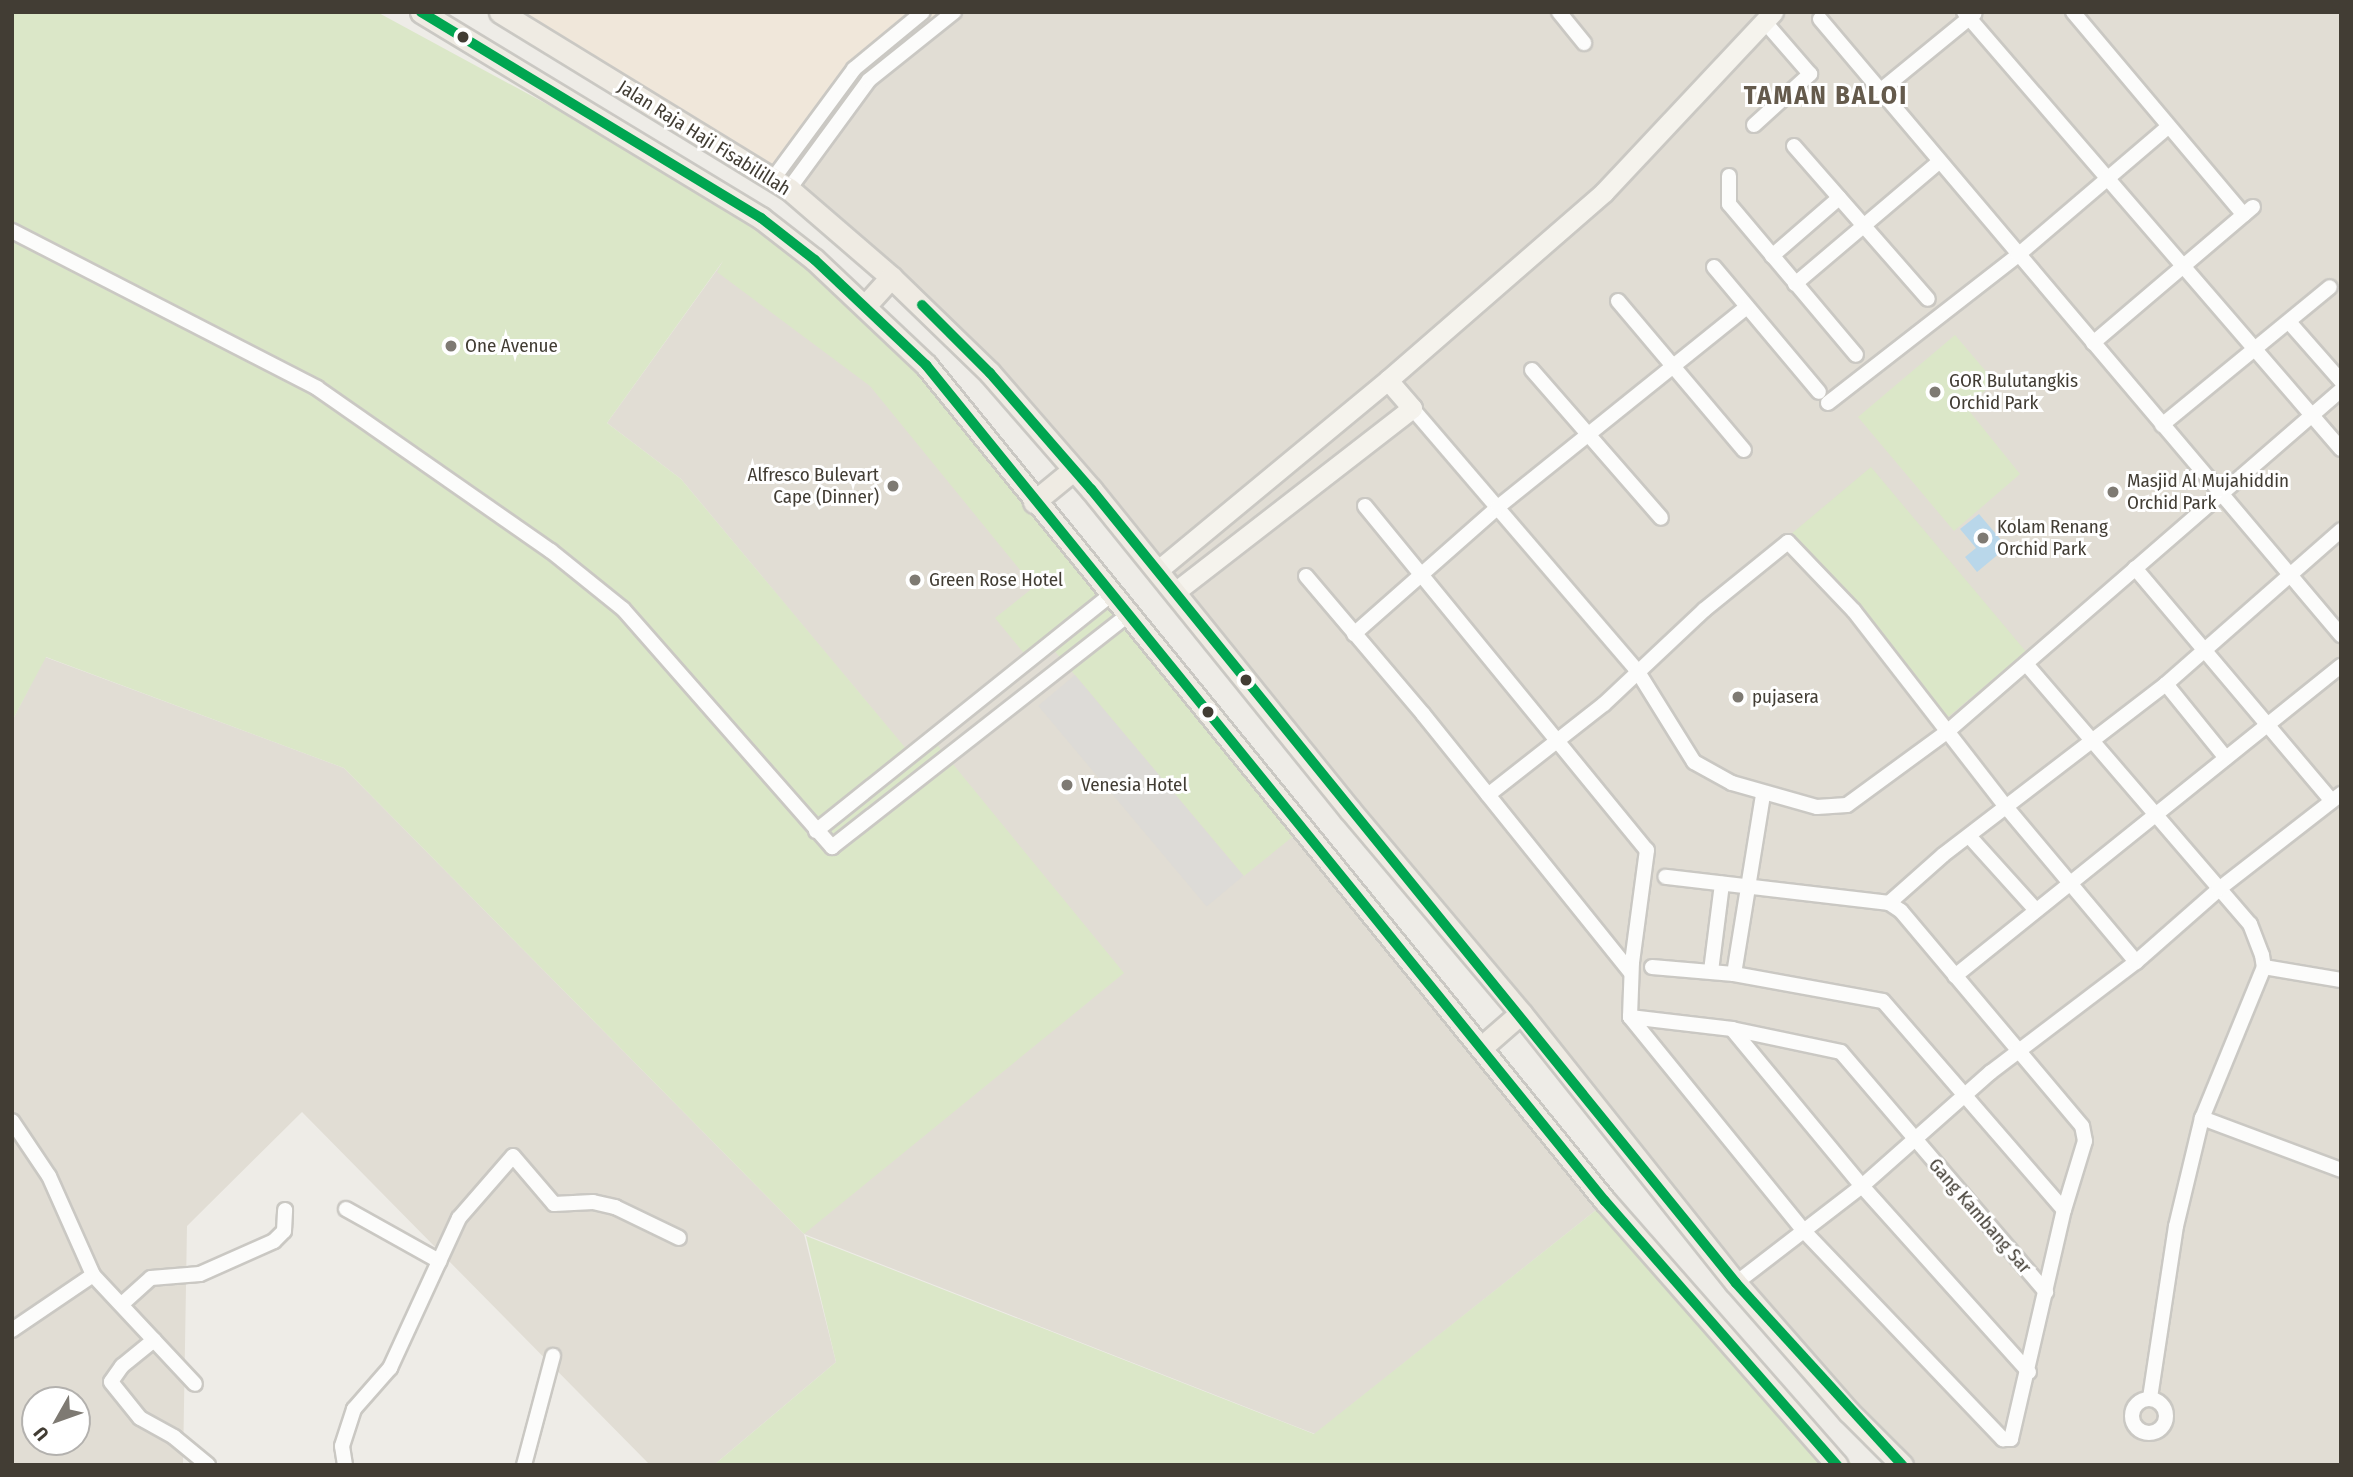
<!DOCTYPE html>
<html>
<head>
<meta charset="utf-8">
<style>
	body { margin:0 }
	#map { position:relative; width:2353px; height:1477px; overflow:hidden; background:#eeece7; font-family:"Fira Sans Condensed",sans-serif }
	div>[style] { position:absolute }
	.residential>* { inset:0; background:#e1ddd4 }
	.commercial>* { inset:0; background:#f0e7da }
	.green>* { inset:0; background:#dbe7c8; transform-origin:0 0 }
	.parking>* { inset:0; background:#dddbd7; transform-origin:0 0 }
	.water>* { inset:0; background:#b9d7ea }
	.roads { filter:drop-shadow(2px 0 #cac8c3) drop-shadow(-2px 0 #cac8c3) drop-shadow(0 2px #cac8c3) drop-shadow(0 -2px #cac8c3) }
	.street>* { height:14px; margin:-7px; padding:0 7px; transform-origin:7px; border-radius:7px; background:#fcfcfb }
	.street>.ring { margin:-7px; padding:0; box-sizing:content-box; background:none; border:14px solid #fcfcfb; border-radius:50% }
	.secondary>* { height:19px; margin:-9.5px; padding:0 9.5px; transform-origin:9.5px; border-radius:9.5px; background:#f5f3ed }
	.primary>* { height:21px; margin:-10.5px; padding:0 10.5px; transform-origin:10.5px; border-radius:10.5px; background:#efebe3 }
	.bus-1>* { height:10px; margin:-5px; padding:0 5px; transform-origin:5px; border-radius:5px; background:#00a651 }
	.dots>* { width:19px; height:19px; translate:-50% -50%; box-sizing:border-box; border:4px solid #fff; border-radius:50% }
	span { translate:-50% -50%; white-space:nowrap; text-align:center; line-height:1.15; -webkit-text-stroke:6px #fff; paint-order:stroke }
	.street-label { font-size:19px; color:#423d34 }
	.poi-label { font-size:19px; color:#423d34 }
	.left { translate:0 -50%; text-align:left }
	.right { translate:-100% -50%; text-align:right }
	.district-label { font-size:26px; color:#645a4c; font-weight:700; letter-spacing:2px }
	.frame { position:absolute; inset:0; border:14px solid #423d34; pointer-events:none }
	.north { position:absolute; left:21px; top:1386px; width:70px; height:70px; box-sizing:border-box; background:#fff; border:2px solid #b3b1ae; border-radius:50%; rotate:230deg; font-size:19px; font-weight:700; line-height:28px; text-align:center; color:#423d34 }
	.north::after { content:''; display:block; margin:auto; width:24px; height:32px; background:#7e7a73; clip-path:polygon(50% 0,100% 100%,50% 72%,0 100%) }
</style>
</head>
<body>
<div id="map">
	<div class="residential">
		<i style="clip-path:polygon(952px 12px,2341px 12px,2341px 1465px,1896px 1465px,1737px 1295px,1001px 394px,785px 189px,865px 92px)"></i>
		<i style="clip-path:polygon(evenodd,755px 217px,966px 408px,1123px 589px,1615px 1195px,1315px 1434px,804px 1234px,836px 1362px,714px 1465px,650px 1465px,302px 1112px,187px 1226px,183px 1465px,12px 1465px,12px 721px,45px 657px,344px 768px,804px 1234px,913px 758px,681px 479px,607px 423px,755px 217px,35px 1400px,77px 1400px,77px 1442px,35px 1442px,35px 1400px)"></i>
	</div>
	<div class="commercial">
		<i style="clip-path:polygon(514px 12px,956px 12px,865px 92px,785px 189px)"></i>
	</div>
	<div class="green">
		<i style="clip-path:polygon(12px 12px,377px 12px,755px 217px,966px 408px,1146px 617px,1301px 830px,1244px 876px,1047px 642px,1027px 657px,995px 618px,1034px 587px,870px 386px,717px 272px,723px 261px,607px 423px,681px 479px,913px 757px,934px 741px,1124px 973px,804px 1234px,344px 768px,46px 657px,12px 721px)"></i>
		<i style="clip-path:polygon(1955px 335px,1995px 382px,1966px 407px,2020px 474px,1954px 531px,1858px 417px)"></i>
		<i style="left:1871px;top:467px;width:241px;height:109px;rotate:50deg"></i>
		<i style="clip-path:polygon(1615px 1195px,1700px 1300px,1853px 1465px,714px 1465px,836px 1362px,806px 1236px,1314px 1434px)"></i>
	</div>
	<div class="parking">
		<i style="left:1075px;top:675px;width:262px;height:48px;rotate:50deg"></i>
	</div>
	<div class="water">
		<i style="clip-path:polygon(1979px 514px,2007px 547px,1977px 572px,1965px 557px,1976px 548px,1960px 529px)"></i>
	</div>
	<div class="roads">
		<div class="street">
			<i style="left:1559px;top:12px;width:40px;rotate:51deg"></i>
			<i style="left:1964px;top:12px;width:577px;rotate:49.22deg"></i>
			<i style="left:2073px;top:12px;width:265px;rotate:49.9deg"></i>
			<i style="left:1820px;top:19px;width:807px;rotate:49.78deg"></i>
			<i style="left:1880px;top:91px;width:122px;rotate:-39.3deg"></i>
			<i style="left:1754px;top:125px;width:76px;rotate:-42.3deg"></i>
			<i style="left:1810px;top:74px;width:69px;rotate:-130.9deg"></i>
			<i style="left:1794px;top:146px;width:203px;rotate:48.8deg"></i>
			<i style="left:1729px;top:176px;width:28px;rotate:90deg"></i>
			<i style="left:1729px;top:204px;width:197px;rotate:49.9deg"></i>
			<i style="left:773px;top:179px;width:137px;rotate:-53.6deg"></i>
			<i style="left:854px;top:69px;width:89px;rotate:-39.6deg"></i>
			<i style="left:789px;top:189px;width:135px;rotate:-53.7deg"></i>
			<i style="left:869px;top:80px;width:109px;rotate:-38.7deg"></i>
			<i style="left:12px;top:231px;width:343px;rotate:27.2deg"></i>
			<i style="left:317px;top:388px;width:285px;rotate:34.9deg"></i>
			<i style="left:551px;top:551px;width:92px;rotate:38.9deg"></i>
			<i style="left:623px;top:609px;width:317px;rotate:48.7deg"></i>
			<i style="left:832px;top:847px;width:377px;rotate:-38.1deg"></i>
			<i style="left:1772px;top:256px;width:89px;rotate:-40.9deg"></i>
			<i style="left:1714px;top:267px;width:163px;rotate:50deg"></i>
			<i style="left:1795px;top:284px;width:189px;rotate:-40.3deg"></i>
			<i style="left:1618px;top:301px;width:195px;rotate:49.8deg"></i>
			<i style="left:2289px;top:322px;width:79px;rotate:48.6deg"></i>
			<i style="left:2093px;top:343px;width:210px;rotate:-40.4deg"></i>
			<i style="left:1532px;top:370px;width:196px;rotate:48.9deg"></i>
			<i style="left:1828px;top:403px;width:241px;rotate:-37.9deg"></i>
			<i style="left:2018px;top:255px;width:197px;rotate:-40.5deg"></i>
			<i style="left:1412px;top:408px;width:348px;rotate:49.4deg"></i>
			<i style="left:1638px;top:672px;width:106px;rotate:58.1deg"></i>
			<i style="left:1694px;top:762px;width:43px;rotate:28.9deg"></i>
			<i style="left:1732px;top:783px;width:88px;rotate:15.8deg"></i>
			<i style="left:1817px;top:807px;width:30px;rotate:-4deg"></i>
			<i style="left:1847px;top:805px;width:125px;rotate:-36.2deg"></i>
			<i style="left:1948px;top:731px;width:520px;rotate:-40.95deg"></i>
			<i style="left:2162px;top:425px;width:217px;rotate:-39.4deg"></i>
			<i style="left:1365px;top:506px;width:445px;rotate:50.7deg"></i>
			<i style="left:1647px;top:850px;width:113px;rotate:97.6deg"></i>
			<i style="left:1632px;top:962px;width:55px;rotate:92.1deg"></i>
			<i style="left:1630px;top:1017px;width:273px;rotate:50.9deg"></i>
			<i style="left:1802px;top:1229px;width:291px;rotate:46.3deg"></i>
			<i style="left:2003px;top:1439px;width:8px"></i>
			<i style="left:2011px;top:1439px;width:235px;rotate:-77deg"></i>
			<i style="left:2064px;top:1210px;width:72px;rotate:-73.1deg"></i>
			<i style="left:2085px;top:1141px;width:15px;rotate:-101deg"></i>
			<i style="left:2082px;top:1126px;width:281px;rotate:-130.1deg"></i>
			<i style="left:1901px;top:911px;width:14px;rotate:-146deg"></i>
			<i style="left:1889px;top:903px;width:225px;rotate:-173.3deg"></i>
			<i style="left:2135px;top:568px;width:304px;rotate:49.8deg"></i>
			<i style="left:1306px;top:576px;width:181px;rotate:49.7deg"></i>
			<i style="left:1423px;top:714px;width:332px;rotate:51.2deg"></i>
			<i style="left:1354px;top:634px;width:192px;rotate:-41.4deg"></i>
			<i style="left:1498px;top:507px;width:319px;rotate:-38.8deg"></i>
			<i style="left:2027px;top:665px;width:342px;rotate:49.3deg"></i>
			<i style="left:2250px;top:924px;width:33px;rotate:69deg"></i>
			<i style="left:2262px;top:955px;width:12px;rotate:81deg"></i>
			<i style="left:2264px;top:967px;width:163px;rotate:112.3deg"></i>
			<i style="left:2202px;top:1118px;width:111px;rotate:103.5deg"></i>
			<i style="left:2176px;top:1226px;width:174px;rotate:98.6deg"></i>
			<i style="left:2166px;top:684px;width:95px;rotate:51deg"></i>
			<i style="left:1488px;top:795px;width:147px;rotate:-38.1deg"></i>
			<i style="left:1604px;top:704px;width:137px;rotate:-43.2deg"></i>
			<i style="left:1704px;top:610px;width:108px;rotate:-39deg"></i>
			<i style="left:1788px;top:542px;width:95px;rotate:46.3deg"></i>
			<i style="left:1854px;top:611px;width:249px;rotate:52.2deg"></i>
			<i style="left:2007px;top:808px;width:201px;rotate:50deg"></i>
			<i style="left:816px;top:831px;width:379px;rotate:-38.7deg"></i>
			<i style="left:1969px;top:836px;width:98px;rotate:47.9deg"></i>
			<i style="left:1889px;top:903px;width:72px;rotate:-41.6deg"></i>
			<i style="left:1943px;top:855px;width:281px;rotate:-37.5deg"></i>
			<i style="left:2166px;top:684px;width:233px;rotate:-41.3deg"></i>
			<i style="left:1652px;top:967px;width:82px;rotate:4.9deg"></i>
			<i style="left:1734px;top:974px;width:151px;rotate:10.3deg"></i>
			<i style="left:1883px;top:1001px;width:276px;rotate:49.1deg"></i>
			<i style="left:2264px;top:967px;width:78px;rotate:9.6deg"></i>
			<i style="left:1711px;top:971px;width:88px;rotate:-82.8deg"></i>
			<i style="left:1734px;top:974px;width:182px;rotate:-80.8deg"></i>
			<i style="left:1955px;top:976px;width:495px;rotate:-38.8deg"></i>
			<i style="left:1630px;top:1017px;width:103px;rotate:6.7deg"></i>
			<i style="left:1732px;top:1029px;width:111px;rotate:11.9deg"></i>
			<i style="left:1841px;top:1052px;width:316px;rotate:49.5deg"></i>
			<i style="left:1732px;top:1029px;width:204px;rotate:50.4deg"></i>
			<i style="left:1862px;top:1186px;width:250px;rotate:48.1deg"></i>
			<i style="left:2202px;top:1118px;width:148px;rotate:20.5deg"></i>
			<i style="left:12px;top:1121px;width:66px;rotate:56.1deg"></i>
			<i style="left:49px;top:1176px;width:108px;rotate:66deg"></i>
			<i style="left:346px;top:1209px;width:107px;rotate:29.2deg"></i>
			<i style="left:1736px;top:1283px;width:159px;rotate:-37.6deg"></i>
			<i style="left:1862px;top:1186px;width:172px;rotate:-41.5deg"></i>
			<i style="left:1991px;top:1072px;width:182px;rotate:-37.2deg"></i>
			<i style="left:2136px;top:962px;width:111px;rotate:-41.3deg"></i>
			<i style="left:2219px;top:889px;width:155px;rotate:-37.9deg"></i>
			<i style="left:122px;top:1304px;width:39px;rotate:-42deg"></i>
			<i style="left:151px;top:1278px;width:49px;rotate:-4.7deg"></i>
			<i style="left:200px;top:1274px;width:81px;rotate:-24deg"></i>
			<i style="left:274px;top:1241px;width:14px;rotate:-45deg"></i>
			<i style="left:284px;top:1231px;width:21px;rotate:-87deg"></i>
			<i style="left:12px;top:1330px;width:98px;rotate:-34.2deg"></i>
			<i style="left:93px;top:1275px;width:149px;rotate:46.9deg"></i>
			<i style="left:154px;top:1340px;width:41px;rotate:140.9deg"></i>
			<i style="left:122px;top:1366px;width:19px;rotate:125deg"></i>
			<i style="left:111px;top:1382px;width:46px;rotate:51.1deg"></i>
			<i style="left:140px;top:1418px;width:39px;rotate:29deg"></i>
			<i style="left:174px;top:1437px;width:44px;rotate:39.5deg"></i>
			<i class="ring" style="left:2132px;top:1399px;width:20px;height:20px"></i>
			<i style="left:345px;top:1465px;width:19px;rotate:-99deg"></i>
			<i style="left:342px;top:1446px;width:39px;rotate:-72deg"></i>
			<i style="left:354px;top:1409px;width:55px;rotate:-48.7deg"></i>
			<i style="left:390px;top:1368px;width:165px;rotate:-65.3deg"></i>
			<i style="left:459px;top:1218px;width:82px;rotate:-48.9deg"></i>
			<i style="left:513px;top:1156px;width:63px;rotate:49.5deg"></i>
			<i style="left:554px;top:1204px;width:39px;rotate:-3deg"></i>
			<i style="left:593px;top:1202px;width:23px;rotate:13deg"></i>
			<i style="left:615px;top:1207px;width:71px;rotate:25.8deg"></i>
			<i style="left:524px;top:1465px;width:113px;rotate:-75.1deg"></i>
		</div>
		<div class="secondary">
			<i style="left:1157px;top:571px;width:300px;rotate:-39.6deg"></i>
			<i style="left:1388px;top:380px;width:286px;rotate:-41deg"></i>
			<i style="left:1604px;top:192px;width:247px;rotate:-46.8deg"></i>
			<i style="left:1175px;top:592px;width:300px;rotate:-37.8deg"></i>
			<i style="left:1412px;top:408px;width:37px;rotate:-131deg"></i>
		</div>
		<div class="primary">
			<i style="left:421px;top:12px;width:398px;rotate:31.2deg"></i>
			<i style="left:761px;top:218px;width:68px;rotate:37.9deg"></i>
			<i style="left:815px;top:260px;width:153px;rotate:43.4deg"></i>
			<i style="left:926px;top:365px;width:1077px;rotate:50.92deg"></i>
			<i style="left:1605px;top:1201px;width:351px;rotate:48.7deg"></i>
			<i style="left:500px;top:12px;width:339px;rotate:31.5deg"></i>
			<i style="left:789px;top:189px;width:135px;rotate:40.8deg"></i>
			<i style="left:891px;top:277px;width:138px;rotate:44.1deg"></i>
			<i style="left:990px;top:373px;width:154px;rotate:49deg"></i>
			<i style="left:1091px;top:489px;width:412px;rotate:51.1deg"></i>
			<i style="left:1350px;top:810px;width:265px;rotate:49.9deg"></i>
			<i style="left:1521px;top:1013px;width:345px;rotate:51.5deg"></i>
			<i style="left:1736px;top:1283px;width:171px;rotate:48.8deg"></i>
			<i style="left:1849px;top:1412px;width:75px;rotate:45deg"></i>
			<i style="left:865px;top:306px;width:39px;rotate:-48deg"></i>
			<i style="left:1034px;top:502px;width:50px;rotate:-39.4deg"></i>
			<i style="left:1483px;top:1046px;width:50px;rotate:-41deg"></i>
		</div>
	</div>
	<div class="bus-1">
		<i style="left:421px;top:12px;width:398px;rotate:31.2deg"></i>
		<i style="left:761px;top:218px;width:68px;rotate:37.9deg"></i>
		<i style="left:815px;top:260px;width:153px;rotate:43.4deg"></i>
		<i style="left:926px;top:365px;width:1077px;rotate:50.92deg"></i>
		<i style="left:1605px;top:1201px;width:351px;rotate:48.7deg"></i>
		<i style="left:922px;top:305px;width:96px;rotate:45deg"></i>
		<i style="left:990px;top:373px;width:154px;rotate:49deg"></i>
		<i style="left:1091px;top:489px;width:1023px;rotate:50.91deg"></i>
		<i style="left:1736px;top:1283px;width:246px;rotate:47.6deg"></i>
	</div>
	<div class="dots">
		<i style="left:463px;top:37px;background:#423d34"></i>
		<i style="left:451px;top:346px;background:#7e7a73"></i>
		<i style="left:1935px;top:392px;background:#7e7a73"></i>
		<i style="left:893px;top:486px;background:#7e7a73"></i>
		<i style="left:2113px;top:492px;background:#7e7a73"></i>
		<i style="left:1983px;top:538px;background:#7e7a73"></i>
		<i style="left:915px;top:580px;background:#7e7a73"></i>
		<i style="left:1246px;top:680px;background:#423d34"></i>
		<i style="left:1738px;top:697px;background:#7e7a73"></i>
		<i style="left:1208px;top:712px;background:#423d34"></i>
		<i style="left:1067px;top:785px;background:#7e7a73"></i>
	</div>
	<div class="street-label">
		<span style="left:704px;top:138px;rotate:32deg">Jalan Raja Haji Fisabilillah</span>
		<span style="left:1980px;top:1216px;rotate:49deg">Gang Kambang Sar</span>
	</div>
	<div class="poi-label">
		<span class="left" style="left:465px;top:346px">One Avenue</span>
		<span class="left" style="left:1949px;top:392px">GOR Bulutangkis<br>Orchid Park</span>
		<span class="right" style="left:879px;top:486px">Alfresco Bulevart<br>Cape (Dinner)</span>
		<span class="left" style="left:2127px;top:492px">Masjid Al Mujahiddin<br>Orchid Park</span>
		<span class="left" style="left:1997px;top:538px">Kolam Renang<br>Orchid Park</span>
		<span class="left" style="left:929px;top:580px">Green Rose Hotel</span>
		<span class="left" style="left:1752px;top:697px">pujasera</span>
		<span class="left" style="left:1081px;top:785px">Venesia Hotel</span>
	</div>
	<div class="district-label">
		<span style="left:1826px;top:96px">TAMAN BALOI</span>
	</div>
	<div class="frame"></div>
	<div class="north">U</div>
</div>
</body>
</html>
